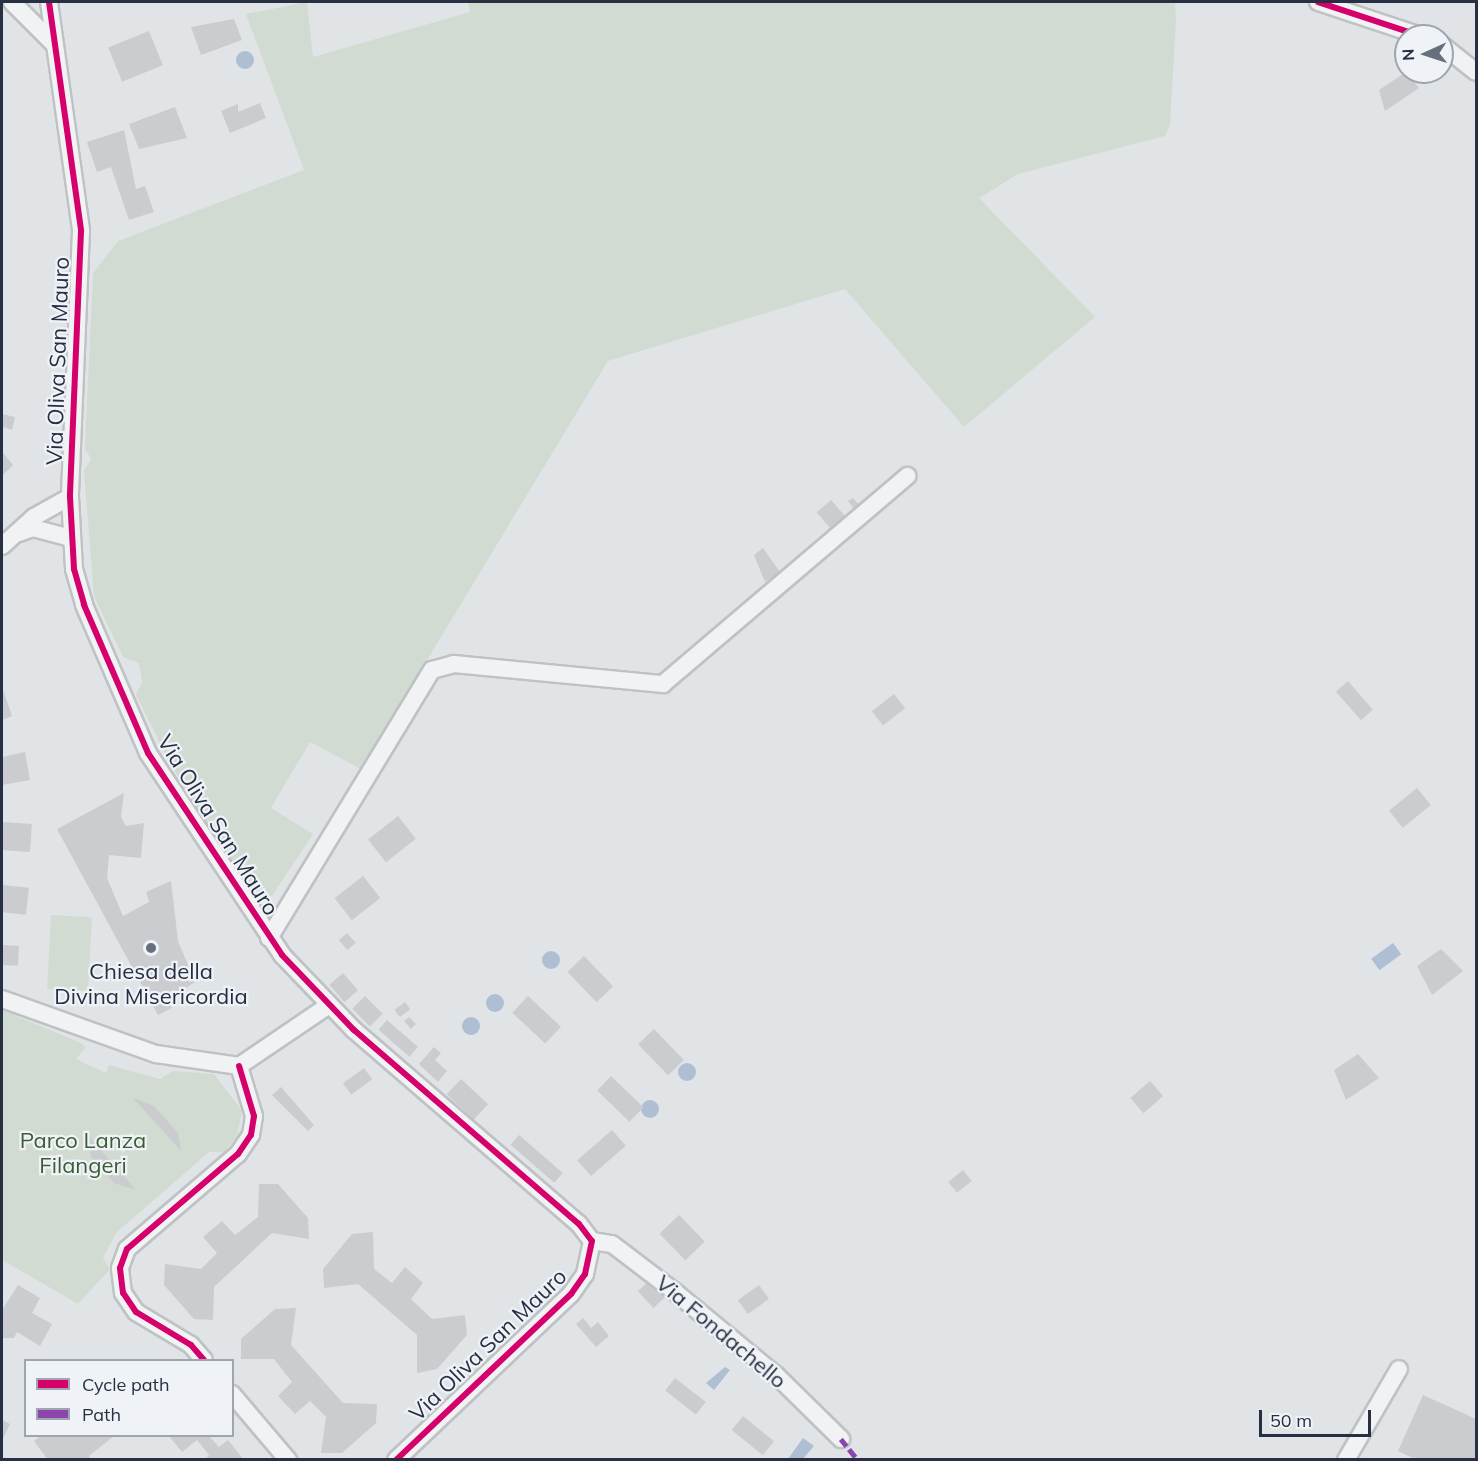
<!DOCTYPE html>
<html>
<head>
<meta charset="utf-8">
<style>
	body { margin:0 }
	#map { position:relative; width:1478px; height:1461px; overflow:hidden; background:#e1e4e7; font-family:Mulish,sans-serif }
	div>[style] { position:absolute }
	.green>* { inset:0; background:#d1dbd2; transform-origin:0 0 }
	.water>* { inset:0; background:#aebfd4; transform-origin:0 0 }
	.round { border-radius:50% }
	.building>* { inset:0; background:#cacccf; transform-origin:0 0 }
	.roads { filter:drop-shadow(2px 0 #bfc2c5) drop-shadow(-2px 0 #bfc2c5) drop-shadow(0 2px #bfc2c5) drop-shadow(0 -2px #bfc2c5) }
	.minor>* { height:16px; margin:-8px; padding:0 8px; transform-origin:8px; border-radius:8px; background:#f1f2f3 }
	.quiet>* { height:4.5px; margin-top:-2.25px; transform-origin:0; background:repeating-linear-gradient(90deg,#8e44ad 0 9px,transparent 0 13.5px) }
	.cycleway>* { height:6px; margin:-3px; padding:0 3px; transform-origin:3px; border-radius:3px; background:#d6006c }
	.dots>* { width:16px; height:16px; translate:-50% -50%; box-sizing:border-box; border:3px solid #eff2f7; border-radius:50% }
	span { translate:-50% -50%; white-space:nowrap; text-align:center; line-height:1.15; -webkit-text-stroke:4.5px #eff2f7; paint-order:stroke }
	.street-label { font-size:22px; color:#273042 }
	.poi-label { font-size:22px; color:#273042 }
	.park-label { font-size:22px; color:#3a5e33 }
	.frame { position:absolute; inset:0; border:3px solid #273042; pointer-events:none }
	.legend { position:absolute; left:24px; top:1359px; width:210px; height:78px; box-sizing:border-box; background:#eff2f7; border:2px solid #9fa4af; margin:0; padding:8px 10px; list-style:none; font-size:18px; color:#273042 }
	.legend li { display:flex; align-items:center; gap:12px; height:30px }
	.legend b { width:30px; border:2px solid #9fa4af }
	.north { position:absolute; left:1394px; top:24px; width:60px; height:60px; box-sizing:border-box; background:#eff2f7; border:2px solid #9fa4af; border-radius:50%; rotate:267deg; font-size:16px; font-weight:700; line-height:24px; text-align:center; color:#273042 }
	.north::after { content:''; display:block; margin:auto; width:21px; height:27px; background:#686f7c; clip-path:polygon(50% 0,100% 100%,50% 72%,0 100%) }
	.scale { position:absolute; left:1259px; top:1410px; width:112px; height:27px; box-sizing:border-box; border:3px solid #273042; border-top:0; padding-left:8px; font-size:18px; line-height:21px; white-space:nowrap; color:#273042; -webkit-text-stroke:4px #eff2f7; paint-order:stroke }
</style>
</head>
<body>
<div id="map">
	<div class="green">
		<i style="clip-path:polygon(307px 2px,313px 57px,470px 12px,468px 2px,1175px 2px,1176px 20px,1170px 124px,1165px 136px,1018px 174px,979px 198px,1095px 317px,964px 427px,845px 289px,608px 361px,361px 769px,310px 742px,271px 808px,313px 834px,272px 896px,259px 896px,209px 832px,169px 761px,136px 695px,142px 682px,139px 663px,123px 657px,94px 596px,84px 471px,91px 459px,85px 448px,93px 273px,118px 241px,304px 170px,246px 14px)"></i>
		<i style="left:51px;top:915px;width:41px;height:74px;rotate:3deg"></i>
		<i style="clip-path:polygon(2px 1010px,79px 1042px,86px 1047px,76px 1059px,106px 1073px,109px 1065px,160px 1079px,173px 1071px,214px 1074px,242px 1111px,237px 1136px,224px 1152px,209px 1152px,116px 1233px,103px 1258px,110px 1269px,78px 1304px,2px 1260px)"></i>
	</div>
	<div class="water">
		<i class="round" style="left:236px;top:51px;width:18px;height:18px"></i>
		<i style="left:1393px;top:943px;width:14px;height:27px;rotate:54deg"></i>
		<i class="round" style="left:542px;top:951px;width:18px;height:18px"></i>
		<i class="round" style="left:486px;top:994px;width:18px;height:18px"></i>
		<i class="round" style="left:462px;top:1017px;width:18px;height:18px"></i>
		<i class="round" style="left:678px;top:1063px;width:18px;height:18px"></i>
		<i class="round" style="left:641px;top:1100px;width:18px;height:18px"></i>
		<i style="clip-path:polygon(725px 1367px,730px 1370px,714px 1390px,706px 1383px)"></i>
		<i style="clip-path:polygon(803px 1438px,814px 1446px,803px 1459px,788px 1459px)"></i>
	</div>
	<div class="building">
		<i style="clip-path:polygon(234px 19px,242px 40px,201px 55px,191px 27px)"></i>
		<i style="left:149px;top:31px;width:37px;height:44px;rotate:68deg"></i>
		<i style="clip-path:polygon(1397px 44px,1406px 46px,1406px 58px,1396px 57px)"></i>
		<i style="clip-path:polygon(1406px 72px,1419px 88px,1385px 111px,1379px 90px)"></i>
		<i style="clip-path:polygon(260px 103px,266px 118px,230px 133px,221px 111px,238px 104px,238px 112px)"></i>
		<i style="clip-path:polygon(175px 107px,187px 138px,139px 149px,129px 124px)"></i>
		<i style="clip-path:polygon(124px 130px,136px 189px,145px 186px,154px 212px,129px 220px,111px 167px,97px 172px,87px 142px)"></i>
		<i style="clip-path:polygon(2px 414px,15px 417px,12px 430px,4px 427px,2px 432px)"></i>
		<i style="clip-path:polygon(2px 452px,13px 465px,2px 476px)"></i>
		<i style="clip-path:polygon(853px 498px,860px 506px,855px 510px,848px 501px)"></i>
		<i style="left:831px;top:500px;width:23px;height:19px;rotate:49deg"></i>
		<i style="clip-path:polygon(763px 548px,780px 572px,765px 582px,754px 555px)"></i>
		<i style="left:1348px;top:681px;width:38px;height:16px;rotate:49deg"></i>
		<i style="clip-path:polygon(2px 687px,12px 716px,2px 720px)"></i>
		<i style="left:894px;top:694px;width:18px;height:28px;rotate:52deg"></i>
		<i style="clip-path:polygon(25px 752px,30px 780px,2px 785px,2px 757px)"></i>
		<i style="left:1417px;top:788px;width:22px;height:36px;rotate:51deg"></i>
		<i style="clip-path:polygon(124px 793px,121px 817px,126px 826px,144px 823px,141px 858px,109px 855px,107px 878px,123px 916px,149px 902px,146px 892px,171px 881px,178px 941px,195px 982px,167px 1000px,172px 1008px,158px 1015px,57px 829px)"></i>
		<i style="left:398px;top:816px;width:29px;height:38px;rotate:52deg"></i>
		<i style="left:2px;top:822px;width:30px;height:28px;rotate:4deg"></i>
		<i style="left:363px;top:876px;width:28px;height:36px;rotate:52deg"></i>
		<i style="left:2px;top:885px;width:27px;height:27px;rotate:6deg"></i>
		<i style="left:347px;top:933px;width:13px;height:11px;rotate:48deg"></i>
		<i style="left:2px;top:945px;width:17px;height:20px;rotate:3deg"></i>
		<i style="clip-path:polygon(1441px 949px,1463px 971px,1432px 995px,1417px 966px)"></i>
		<i style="left:584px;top:956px;width:42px;height:23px;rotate:46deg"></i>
		<i style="left:343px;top:973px;width:23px;height:18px;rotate:49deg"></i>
		<i style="left:365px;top:996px;width:25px;height:18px;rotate:45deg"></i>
		<i style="left:528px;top:996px;width:45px;height:23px;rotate:43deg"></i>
		<i style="left:405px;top:1002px;width:9px;height:13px;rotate:54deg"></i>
		<i style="clip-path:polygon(409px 1017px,416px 1024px,411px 1029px,404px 1021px)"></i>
		<i style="left:387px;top:1020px;width:41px;height:13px;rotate:41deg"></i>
		<i style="left:654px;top:1029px;width:43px;height:22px;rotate:46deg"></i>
		<i style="clip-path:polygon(434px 1047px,441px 1053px,435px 1060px,447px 1071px,438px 1082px,419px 1064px)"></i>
		<i style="clip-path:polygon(1358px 1054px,1379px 1078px,1346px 1100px,1334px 1070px)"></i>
		<i style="left:364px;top:1068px;width:14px;height:26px;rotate:54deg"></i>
		<i style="left:611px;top:1076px;width:45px;height:20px;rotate:44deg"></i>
		<i style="left:461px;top:1079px;width:37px;height:21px;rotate:43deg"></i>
		<i style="left:1150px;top:1081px;width:20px;height:26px;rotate:49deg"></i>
		<i style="clip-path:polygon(281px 1087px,314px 1125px,308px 1131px,272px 1095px)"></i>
		<i style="clip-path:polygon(133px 1098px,154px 1106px,178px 1133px,181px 1151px)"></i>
		<i style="left:612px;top:1130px;width:21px;height:46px;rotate:49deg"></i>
		<i style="clip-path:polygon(87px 1134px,136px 1190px,114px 1183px,91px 1157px)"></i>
		<i style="left:519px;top:1135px;width:58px;height:13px;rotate:41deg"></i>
		<i style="left:963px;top:1170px;width:14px;height:19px;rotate:51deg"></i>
		<i style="clip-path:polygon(259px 1184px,278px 1184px,308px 1218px,309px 1239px,272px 1233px,214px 1287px,213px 1320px,194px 1319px,164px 1285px,165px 1264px,201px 1269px,217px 1253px,203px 1237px,222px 1221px,235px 1235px,258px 1217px)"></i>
		<i style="left:679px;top:1215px;width:37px;height:27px;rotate:46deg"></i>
		<i style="clip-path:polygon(373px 1232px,374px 1269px,392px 1283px,405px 1267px,423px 1283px,411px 1299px,432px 1319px,465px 1315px,467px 1335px,437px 1369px,417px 1373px,417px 1335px,358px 1284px,324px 1288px,323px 1269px,352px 1234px)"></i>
		<i style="left:651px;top:1279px;width:23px;height:18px;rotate:47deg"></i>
		<i style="clip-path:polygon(18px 1285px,40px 1298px,32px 1313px,52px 1324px,40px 1346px,17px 1332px,14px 1338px,2px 1338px,2px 1310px)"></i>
		<i style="left:759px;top:1285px;width:17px;height:26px;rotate:54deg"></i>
		<i style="clip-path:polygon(296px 1308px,291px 1345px,343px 1403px,377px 1404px,376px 1423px,342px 1453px,321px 1453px,326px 1417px,310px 1401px,295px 1414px,278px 1396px,292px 1382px,274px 1359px,241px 1359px,241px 1339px,275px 1309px)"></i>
		<i style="clip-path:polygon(583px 1318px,591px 1328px,598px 1322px,609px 1336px,596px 1347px,576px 1324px)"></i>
		<i style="left:675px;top:1378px;width:39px;height:16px;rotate:38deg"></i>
		<i style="clip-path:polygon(1423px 1395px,1476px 1419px,1476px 1460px,1417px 1460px,1398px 1451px)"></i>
		<i style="left:743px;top:1416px;width:40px;height:18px;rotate:39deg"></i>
		<i style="clip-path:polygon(2px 1420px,10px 1424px,2px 1441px)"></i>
		<i style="clip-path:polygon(40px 1436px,114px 1436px,89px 1456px,92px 1460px,48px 1460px,34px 1441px)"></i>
		<i style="clip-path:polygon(169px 1436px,209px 1436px,219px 1447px,228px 1440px,244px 1460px,204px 1460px,209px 1455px,197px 1440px,182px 1452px)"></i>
	</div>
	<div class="roads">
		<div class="minor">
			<i style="left:12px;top:2px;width:59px;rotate:45deg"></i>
			<i style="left:49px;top:2px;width:231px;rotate:82deg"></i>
			<i style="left:81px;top:231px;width:266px;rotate:92.4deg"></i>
			<i style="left:70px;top:497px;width:72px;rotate:86.8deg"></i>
			<i style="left:74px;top:569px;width:37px;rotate:74deg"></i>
			<i style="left:84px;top:605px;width:161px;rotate:66.6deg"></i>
			<i style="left:148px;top:753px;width:242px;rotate:56.4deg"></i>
			<i style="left:282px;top:955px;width:104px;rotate:46.2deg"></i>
			<i style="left:354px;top:1030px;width:297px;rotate:40.8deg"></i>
			<i style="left:579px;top:1224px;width:21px;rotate:53deg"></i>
			<i style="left:592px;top:1241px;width:34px;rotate:102deg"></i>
			<i style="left:585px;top:1274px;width:24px;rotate:125deg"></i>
			<i style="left:571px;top:1294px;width:241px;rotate:136.5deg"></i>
			<i style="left:1318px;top:2px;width:108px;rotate:18.3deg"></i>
			<i style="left:1442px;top:45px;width:43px;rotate:38.5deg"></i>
			<i style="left:19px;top:533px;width:15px;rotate:-20deg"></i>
			<i style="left:33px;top:528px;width:39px;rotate:15deg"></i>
			<i style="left:2px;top:546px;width:43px;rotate:-42.2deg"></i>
			<i style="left:34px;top:517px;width:41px;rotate:-29.1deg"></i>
			<i style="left:269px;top:938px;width:314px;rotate:-58.7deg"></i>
			<i style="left:432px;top:670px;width:23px;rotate:-15deg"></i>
			<i style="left:454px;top:664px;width:210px;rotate:5.5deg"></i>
			<i style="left:663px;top:684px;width:321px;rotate:-40.4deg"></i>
			<i style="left:2px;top:999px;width:164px;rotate:19.7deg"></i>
			<i style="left:156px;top:1054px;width:84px;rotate:8.2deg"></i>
			<i style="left:239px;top:1066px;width:109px;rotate:-34.1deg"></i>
			<i style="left:592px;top:1241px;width:20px;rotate:9deg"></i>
			<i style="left:612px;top:1244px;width:79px;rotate:37.3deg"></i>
			<i style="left:675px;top:1292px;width:132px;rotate:39.5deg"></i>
			<i style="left:777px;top:1376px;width:90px;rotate:44.5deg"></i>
			<i style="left:204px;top:1360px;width:20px;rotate:-131deg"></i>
			<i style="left:191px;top:1345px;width:64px;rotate:-149deg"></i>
			<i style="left:136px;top:1312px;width:23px;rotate:-124deg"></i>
			<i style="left:123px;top:1293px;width:25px;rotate:-97deg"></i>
			<i style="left:120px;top:1268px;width:20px;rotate:-70deg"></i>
			<i style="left:127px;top:1249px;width:146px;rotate:-40.6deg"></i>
			<i style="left:238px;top:1154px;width:23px;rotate:-56deg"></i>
			<i style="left:251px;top:1135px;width:19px;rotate:-81deg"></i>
			<i style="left:254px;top:1116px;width:52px;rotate:-106.7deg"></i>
			<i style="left:232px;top:1394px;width:87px;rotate:49.7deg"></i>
			<i style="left:1346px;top:1460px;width:105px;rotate:-59.8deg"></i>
		</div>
	</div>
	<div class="quiet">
		<i style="left:841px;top:1439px;width:27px;rotate:51deg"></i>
	</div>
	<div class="cycleway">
		<i style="left:49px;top:2px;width:231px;rotate:82deg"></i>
		<i style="left:81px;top:231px;width:266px;rotate:92.4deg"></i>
		<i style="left:70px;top:497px;width:72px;rotate:86.8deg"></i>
		<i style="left:74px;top:569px;width:37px;rotate:74deg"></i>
		<i style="left:84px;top:605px;width:161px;rotate:66.6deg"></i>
		<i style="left:148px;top:753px;width:242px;rotate:56.4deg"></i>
		<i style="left:282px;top:955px;width:104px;rotate:46.2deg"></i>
		<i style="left:354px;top:1030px;width:297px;rotate:40.8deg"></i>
		<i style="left:579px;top:1224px;width:21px;rotate:53deg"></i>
		<i style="left:592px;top:1241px;width:34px;rotate:102deg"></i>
		<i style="left:585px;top:1274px;width:24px;rotate:125deg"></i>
		<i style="left:571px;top:1294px;width:241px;rotate:136.5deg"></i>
		<i style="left:1318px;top:2px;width:108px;rotate:18.3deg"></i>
		<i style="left:204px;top:1360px;width:20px;rotate:-131deg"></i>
		<i style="left:191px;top:1345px;width:64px;rotate:-149deg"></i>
		<i style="left:136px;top:1312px;width:23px;rotate:-124deg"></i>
		<i style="left:123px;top:1293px;width:25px;rotate:-97deg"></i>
		<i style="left:120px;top:1268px;width:20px;rotate:-70deg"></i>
		<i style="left:127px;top:1249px;width:146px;rotate:-40.6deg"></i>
		<i style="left:238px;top:1154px;width:23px;rotate:-56deg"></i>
		<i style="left:251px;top:1135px;width:19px;rotate:-81deg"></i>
		<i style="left:254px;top:1116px;width:52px;rotate:-106.7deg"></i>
	</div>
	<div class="dots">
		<i style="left:151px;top:948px;background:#686f7c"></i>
	</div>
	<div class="street-label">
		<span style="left:58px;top:361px;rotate:-88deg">Via Oliva San Mauro</span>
		<span style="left:218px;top:825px;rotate:58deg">Via Oliva San Mauro</span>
		<span style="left:721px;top:1332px;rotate:40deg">Via Fondachello</span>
		<span style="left:488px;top:1345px;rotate:-44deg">Via Oliva San Mauro</span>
	</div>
	<div class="poi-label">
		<span style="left:151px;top:984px">Chiesa della<br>Divina Misericordia</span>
	</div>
	<div class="park-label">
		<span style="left:83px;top:1153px">Parco Lanza<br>Filangeri</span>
	</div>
	<div class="frame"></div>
	<ul class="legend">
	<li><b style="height:8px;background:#d6006c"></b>Cycle path</li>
	<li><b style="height:8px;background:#8e44ad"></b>Path</li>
	</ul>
	<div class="north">N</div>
	<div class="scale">50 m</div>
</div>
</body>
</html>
